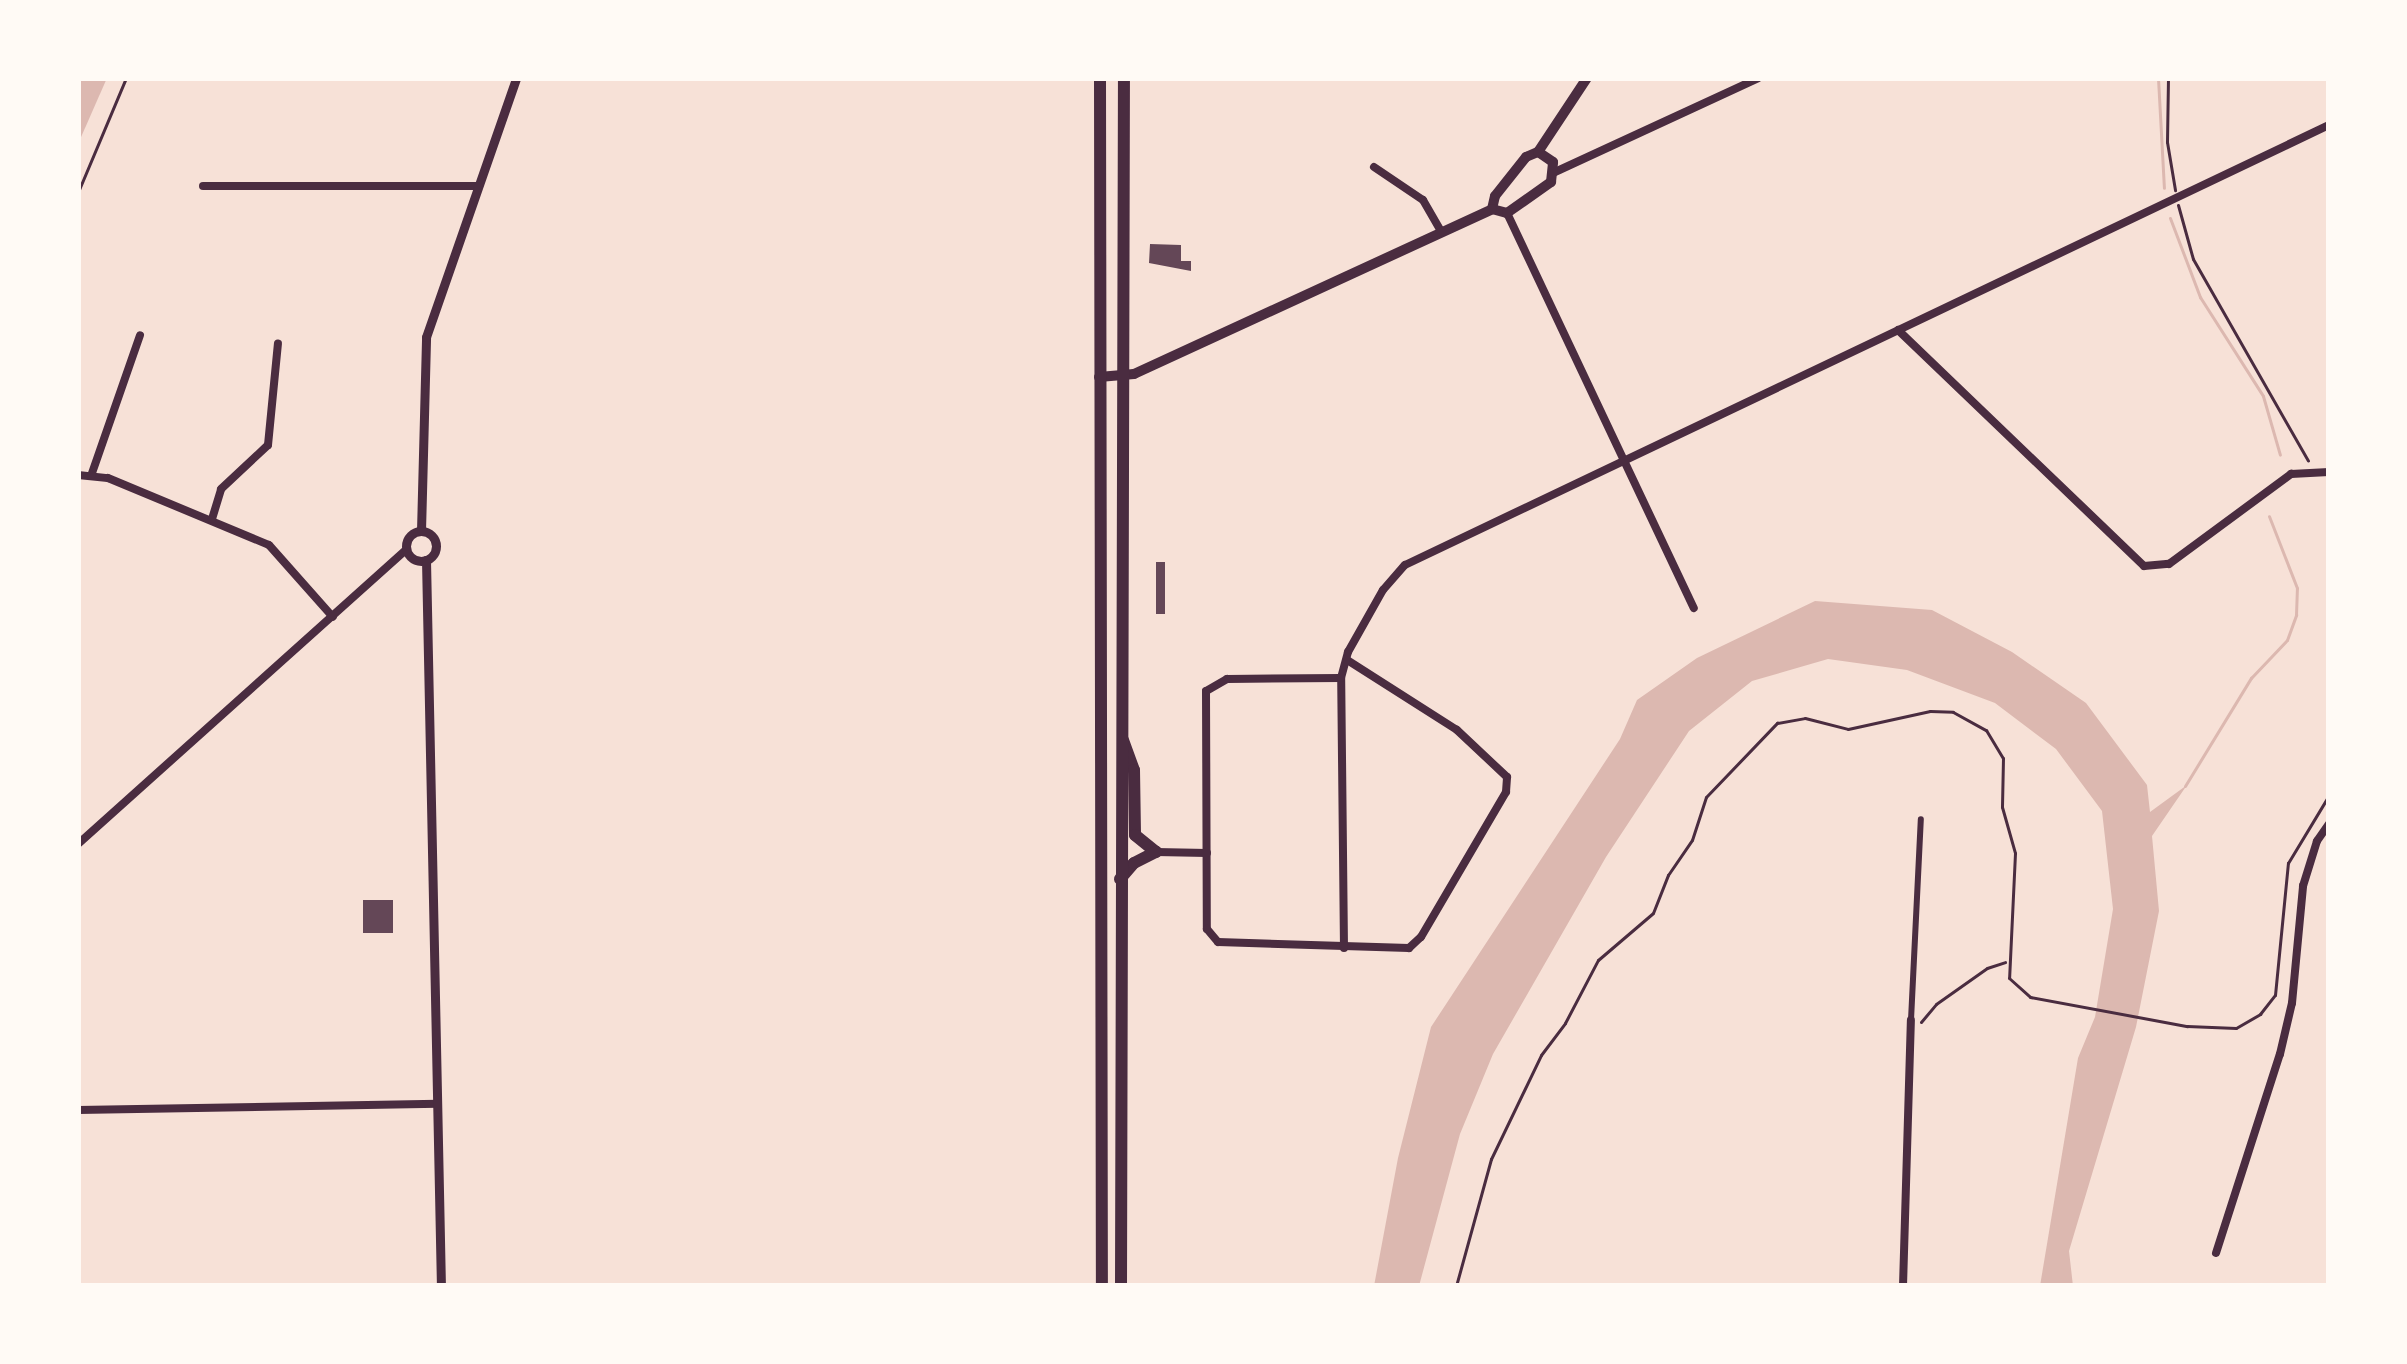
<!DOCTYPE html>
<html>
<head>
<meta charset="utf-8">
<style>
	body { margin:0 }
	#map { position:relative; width:2407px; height:1364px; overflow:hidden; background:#f7e1d7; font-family:"IBM Plex Sans",sans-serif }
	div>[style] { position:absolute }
	.water>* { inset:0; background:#dcb8b0 }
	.stream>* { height:3px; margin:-1.5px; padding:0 1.5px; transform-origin:1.5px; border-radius:1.5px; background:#dcb8b0 }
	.building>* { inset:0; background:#644757; transform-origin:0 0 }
	.path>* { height:3px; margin:-1.5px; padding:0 1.5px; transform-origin:1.5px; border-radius:1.5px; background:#4a2c40 }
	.pedestrian>* { height:6px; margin:-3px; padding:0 3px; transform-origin:3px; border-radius:3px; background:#4a2c40 }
	.minor>* { height:8px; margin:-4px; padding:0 4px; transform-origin:4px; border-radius:4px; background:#4a2c40 }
	.tertiary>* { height:9px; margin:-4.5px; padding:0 4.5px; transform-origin:4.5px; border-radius:4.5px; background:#4a2c40 }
	.tertiary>.ring { margin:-4.5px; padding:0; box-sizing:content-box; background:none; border:9px solid #4a2c40; border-radius:50% }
	.secondary>* { height:10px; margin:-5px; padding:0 5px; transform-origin:5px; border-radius:5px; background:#4a2c40 }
	.trunk>* { height:12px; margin:-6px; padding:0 6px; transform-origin:6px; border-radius:6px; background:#4a2c40 }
	span { translate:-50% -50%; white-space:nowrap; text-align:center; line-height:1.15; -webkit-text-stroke:10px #fffaf5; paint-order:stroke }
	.frame { position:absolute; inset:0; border:81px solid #fffaf5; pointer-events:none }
</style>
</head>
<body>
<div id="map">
	<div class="water">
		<i style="clip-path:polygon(78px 78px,107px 78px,78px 144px)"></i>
		<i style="clip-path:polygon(1815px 601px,1932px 610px,2012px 652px,2086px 703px,2147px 785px,2150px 812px,2187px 785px,2152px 836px,2159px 911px,2136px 1027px,2069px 1251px,2073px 1286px,2040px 1286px,2078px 1058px,2095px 1017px,2113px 909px,2102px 811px,2056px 749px,1995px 703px,1907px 670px,1828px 659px,1752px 681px,1689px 731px,1606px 857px,1493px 1054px,1460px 1134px,1419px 1286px,1374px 1286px,1398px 1158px,1431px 1027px,1620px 739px,1637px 700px,1697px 658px)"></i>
	</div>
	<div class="stream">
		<i style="left:2158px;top:78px;width:110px;rotate:86.9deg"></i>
		<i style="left:2170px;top:218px;width:85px;rotate:69.2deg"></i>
		<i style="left:2200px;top:297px;width:117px;rotate:57.5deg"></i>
		<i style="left:2263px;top:396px;width:61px;rotate:73.9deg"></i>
		<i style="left:2185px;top:786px;width:127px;rotate:-58.6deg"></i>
		<i style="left:2251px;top:678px;width:52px;rotate:-46.5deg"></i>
		<i style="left:2287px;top:640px;width:27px;rotate:-70deg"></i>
		<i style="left:2296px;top:615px;width:27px;rotate:-88deg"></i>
		<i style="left:2297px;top:588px;width:77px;rotate:-111.3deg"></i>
	</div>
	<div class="building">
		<i style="clip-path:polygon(1150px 244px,1181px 245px,1181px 261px,1191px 261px,1191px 271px,1149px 263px)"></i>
		<i style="left:1156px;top:562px;width:9px;height:52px"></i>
		<i style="left:363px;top:900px;width:30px;height:33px"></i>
	</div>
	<div class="path">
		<i style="left:2168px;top:78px;width:64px;rotate:90.9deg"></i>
		<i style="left:2167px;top:142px;width:49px;rotate:80.5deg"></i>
		<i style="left:78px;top:192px;width:124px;rotate:-67.2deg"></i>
		<i style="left:2178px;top:205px;width:56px;rotate:74.5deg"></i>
		<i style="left:2193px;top:259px;width:232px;rotate:60.3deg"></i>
		<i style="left:1921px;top:1022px;width:23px;rotate:-50deg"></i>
		<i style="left:1936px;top:1004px;width:62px;rotate:-35.2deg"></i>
		<i style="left:1987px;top:968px;width:19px;rotate:-18deg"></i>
		<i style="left:1456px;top:1286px;width:132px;rotate:-74.6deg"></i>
		<i style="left:1491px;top:1159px;width:115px;rotate:-64.3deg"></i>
		<i style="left:1541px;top:1055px;width:40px;rotate:-53deg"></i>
		<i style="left:1565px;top:1023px;width:71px;rotate:-62.4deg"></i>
		<i style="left:1598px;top:960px;width:72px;rotate:-40.5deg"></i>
		<i style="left:1653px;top:913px;width:41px;rotate:-68.5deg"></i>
		<i style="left:1668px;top:875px;width:42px;rotate:-55.6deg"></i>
		<i style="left:1692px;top:840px;width:45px;rotate:-72deg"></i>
		<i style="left:1706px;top:797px;width:103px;rotate:-46.2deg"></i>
		<i style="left:1777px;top:723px;width:28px;rotate:-10deg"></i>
		<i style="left:1805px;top:718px;width:44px;rotate:14.3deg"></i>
		<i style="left:1848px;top:729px;width:84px;rotate:-12.4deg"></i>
		<i style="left:1930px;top:711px;width:23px;rotate:2deg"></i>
		<i style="left:1953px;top:712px;width:38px;rotate:29deg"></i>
		<i style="left:1986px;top:730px;width:33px;rotate:59deg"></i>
		<i style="left:2003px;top:758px;width:49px;rotate:91.2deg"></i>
		<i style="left:2002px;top:807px;width:48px;rotate:74.2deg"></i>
		<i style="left:2015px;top:853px;width:125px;rotate:92.7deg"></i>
		<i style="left:2009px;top:978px;width:28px;rotate:42deg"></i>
		<i style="left:2030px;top:997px;width:160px;rotate:10.5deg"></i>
		<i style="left:2187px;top:1026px;width:49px;rotate:2.3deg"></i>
		<i style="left:2236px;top:1028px;width:28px;rotate:-30deg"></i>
		<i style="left:2260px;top:1014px;width:24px;rotate:-52deg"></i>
		<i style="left:2275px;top:995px;width:133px;rotate:-84.4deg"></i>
		<i style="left:2288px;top:863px;width:79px;rotate:-58.9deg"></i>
	</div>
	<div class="pedestrian">
		<i style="left:1911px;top:1020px;width:201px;rotate:-87.2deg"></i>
	</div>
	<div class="minor">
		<i style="left:1374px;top:167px;width:59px;rotate:34deg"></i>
		<i style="left:1423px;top:200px;width:34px;rotate:60deg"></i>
		<i style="left:1555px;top:172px;width:224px;rotate:-24.8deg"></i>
		<i style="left:203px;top:186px;width:274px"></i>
		<i style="left:1507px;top:213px;width:437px;rotate:64.7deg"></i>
		<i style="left:1898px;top:330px;width:341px;rotate:43.8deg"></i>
		<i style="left:2144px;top:566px;width:25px;rotate:-5deg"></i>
		<i style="left:2169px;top:564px;width:152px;rotate:-36.4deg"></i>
		<i style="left:2291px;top:474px;width:38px;rotate:-3deg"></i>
		<i style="left:78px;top:475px;width:30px;rotate:6deg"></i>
		<i style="left:108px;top:478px;width:174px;rotate:22.6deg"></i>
		<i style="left:269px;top:545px;width:96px;rotate:48.4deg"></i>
		<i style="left:91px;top:476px;width:149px;rotate:-70.8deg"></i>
		<i style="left:212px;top:519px;width:31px;rotate:-73deg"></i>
		<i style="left:221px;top:489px;width:64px;rotate:-43.1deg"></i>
		<i style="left:268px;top:445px;width:102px;rotate:-84.4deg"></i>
		<i style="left:1341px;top:678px;width:114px;rotate:179.5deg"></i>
		<i style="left:1227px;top:679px;width:24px;rotate:150deg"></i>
		<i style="left:1206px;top:691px;width:238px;rotate:89.8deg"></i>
		<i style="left:1207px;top:929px;width:17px;rotate:50deg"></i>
		<i style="left:1218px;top:942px;width:191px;rotate:1.8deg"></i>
		<i style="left:1409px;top:948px;width:16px;rotate:-43deg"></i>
		<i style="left:1421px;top:937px;width:168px;rotate:-59.6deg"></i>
		<i style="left:1506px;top:792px;width:15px;rotate:-86deg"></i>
		<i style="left:1507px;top:777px;width:69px;rotate:-136.8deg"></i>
		<i style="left:1457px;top:730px;width:130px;rotate:-147.5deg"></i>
		<i style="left:78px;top:844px;width:440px;rotate:-41.9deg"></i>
		<i style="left:1156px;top:852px;width:51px;rotate:1.1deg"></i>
		<i style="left:1344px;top:948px;width:270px;rotate:-90.6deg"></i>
		<i style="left:1341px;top:678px;width:27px;rotate:-75deg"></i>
		<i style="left:1348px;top:652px;width:71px;rotate:-60.6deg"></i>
		<i style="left:1383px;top:590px;width:33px;rotate:-49deg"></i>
		<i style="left:1405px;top:565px;width:1023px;rotate:-25.46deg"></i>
		<i style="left:78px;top:1110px;width:360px;rotate:-1deg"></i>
		<i style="left:2216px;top:1253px;width:209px;rotate:-72.2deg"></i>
		<i style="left:2280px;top:1054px;width:52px;rotate:-76.8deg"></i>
		<i style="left:2292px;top:1003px;width:118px;rotate:-84.6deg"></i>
		<i style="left:2303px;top:886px;width:47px;rotate:-72.7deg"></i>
		<i style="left:2317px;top:841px;width:21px;rotate:-55deg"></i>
		<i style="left:1903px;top:1286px;width:266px;rotate:-88.3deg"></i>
	</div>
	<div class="tertiary">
		<i class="ring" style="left:406px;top:531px;width:21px;height:21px"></i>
		<i style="left:421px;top:531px;width:194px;rotate:-88.5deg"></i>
		<i style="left:426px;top:337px;width:274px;rotate:-70.8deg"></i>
		<i style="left:426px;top:560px;width:726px;rotate:88.82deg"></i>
	</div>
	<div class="secondary">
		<i style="left:1492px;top:209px;width:13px;rotate:-77deg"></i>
		<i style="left:1495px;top:196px;width:50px;rotate:-51.5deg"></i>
		<i style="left:1526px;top:157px;width:13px;rotate:-23deg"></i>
		<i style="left:1538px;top:152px;width:89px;rotate:-56.5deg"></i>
		<i style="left:1492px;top:209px;width:16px;rotate:15deg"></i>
		<i style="left:1507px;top:213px;width:54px;rotate:-35.2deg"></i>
		<i style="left:1551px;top:182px;width:20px;rotate:-84deg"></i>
		<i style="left:1553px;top:162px;width:18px;rotate:-146deg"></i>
		<i style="left:1099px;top:377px;width:35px;rotate:-5deg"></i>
		<i style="left:1134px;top:374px;width:394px;rotate:-24.7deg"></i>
	</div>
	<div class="trunk">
		<i style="left:1100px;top:78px;width:1208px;rotate:89.91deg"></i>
		<i style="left:1123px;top:740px;width:32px;rotate:70deg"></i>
		<i style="left:1134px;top:770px;width:65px;rotate:89.1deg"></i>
		<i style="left:1135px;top:835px;width:27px;rotate:39deg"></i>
		<i style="left:1120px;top:879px;width:21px;rotate:-49deg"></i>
		<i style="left:1134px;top:863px;width:25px;rotate:-27deg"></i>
		<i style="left:1121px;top:1286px;width:1208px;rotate:-89.86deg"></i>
	</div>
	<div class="frame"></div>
</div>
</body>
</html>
